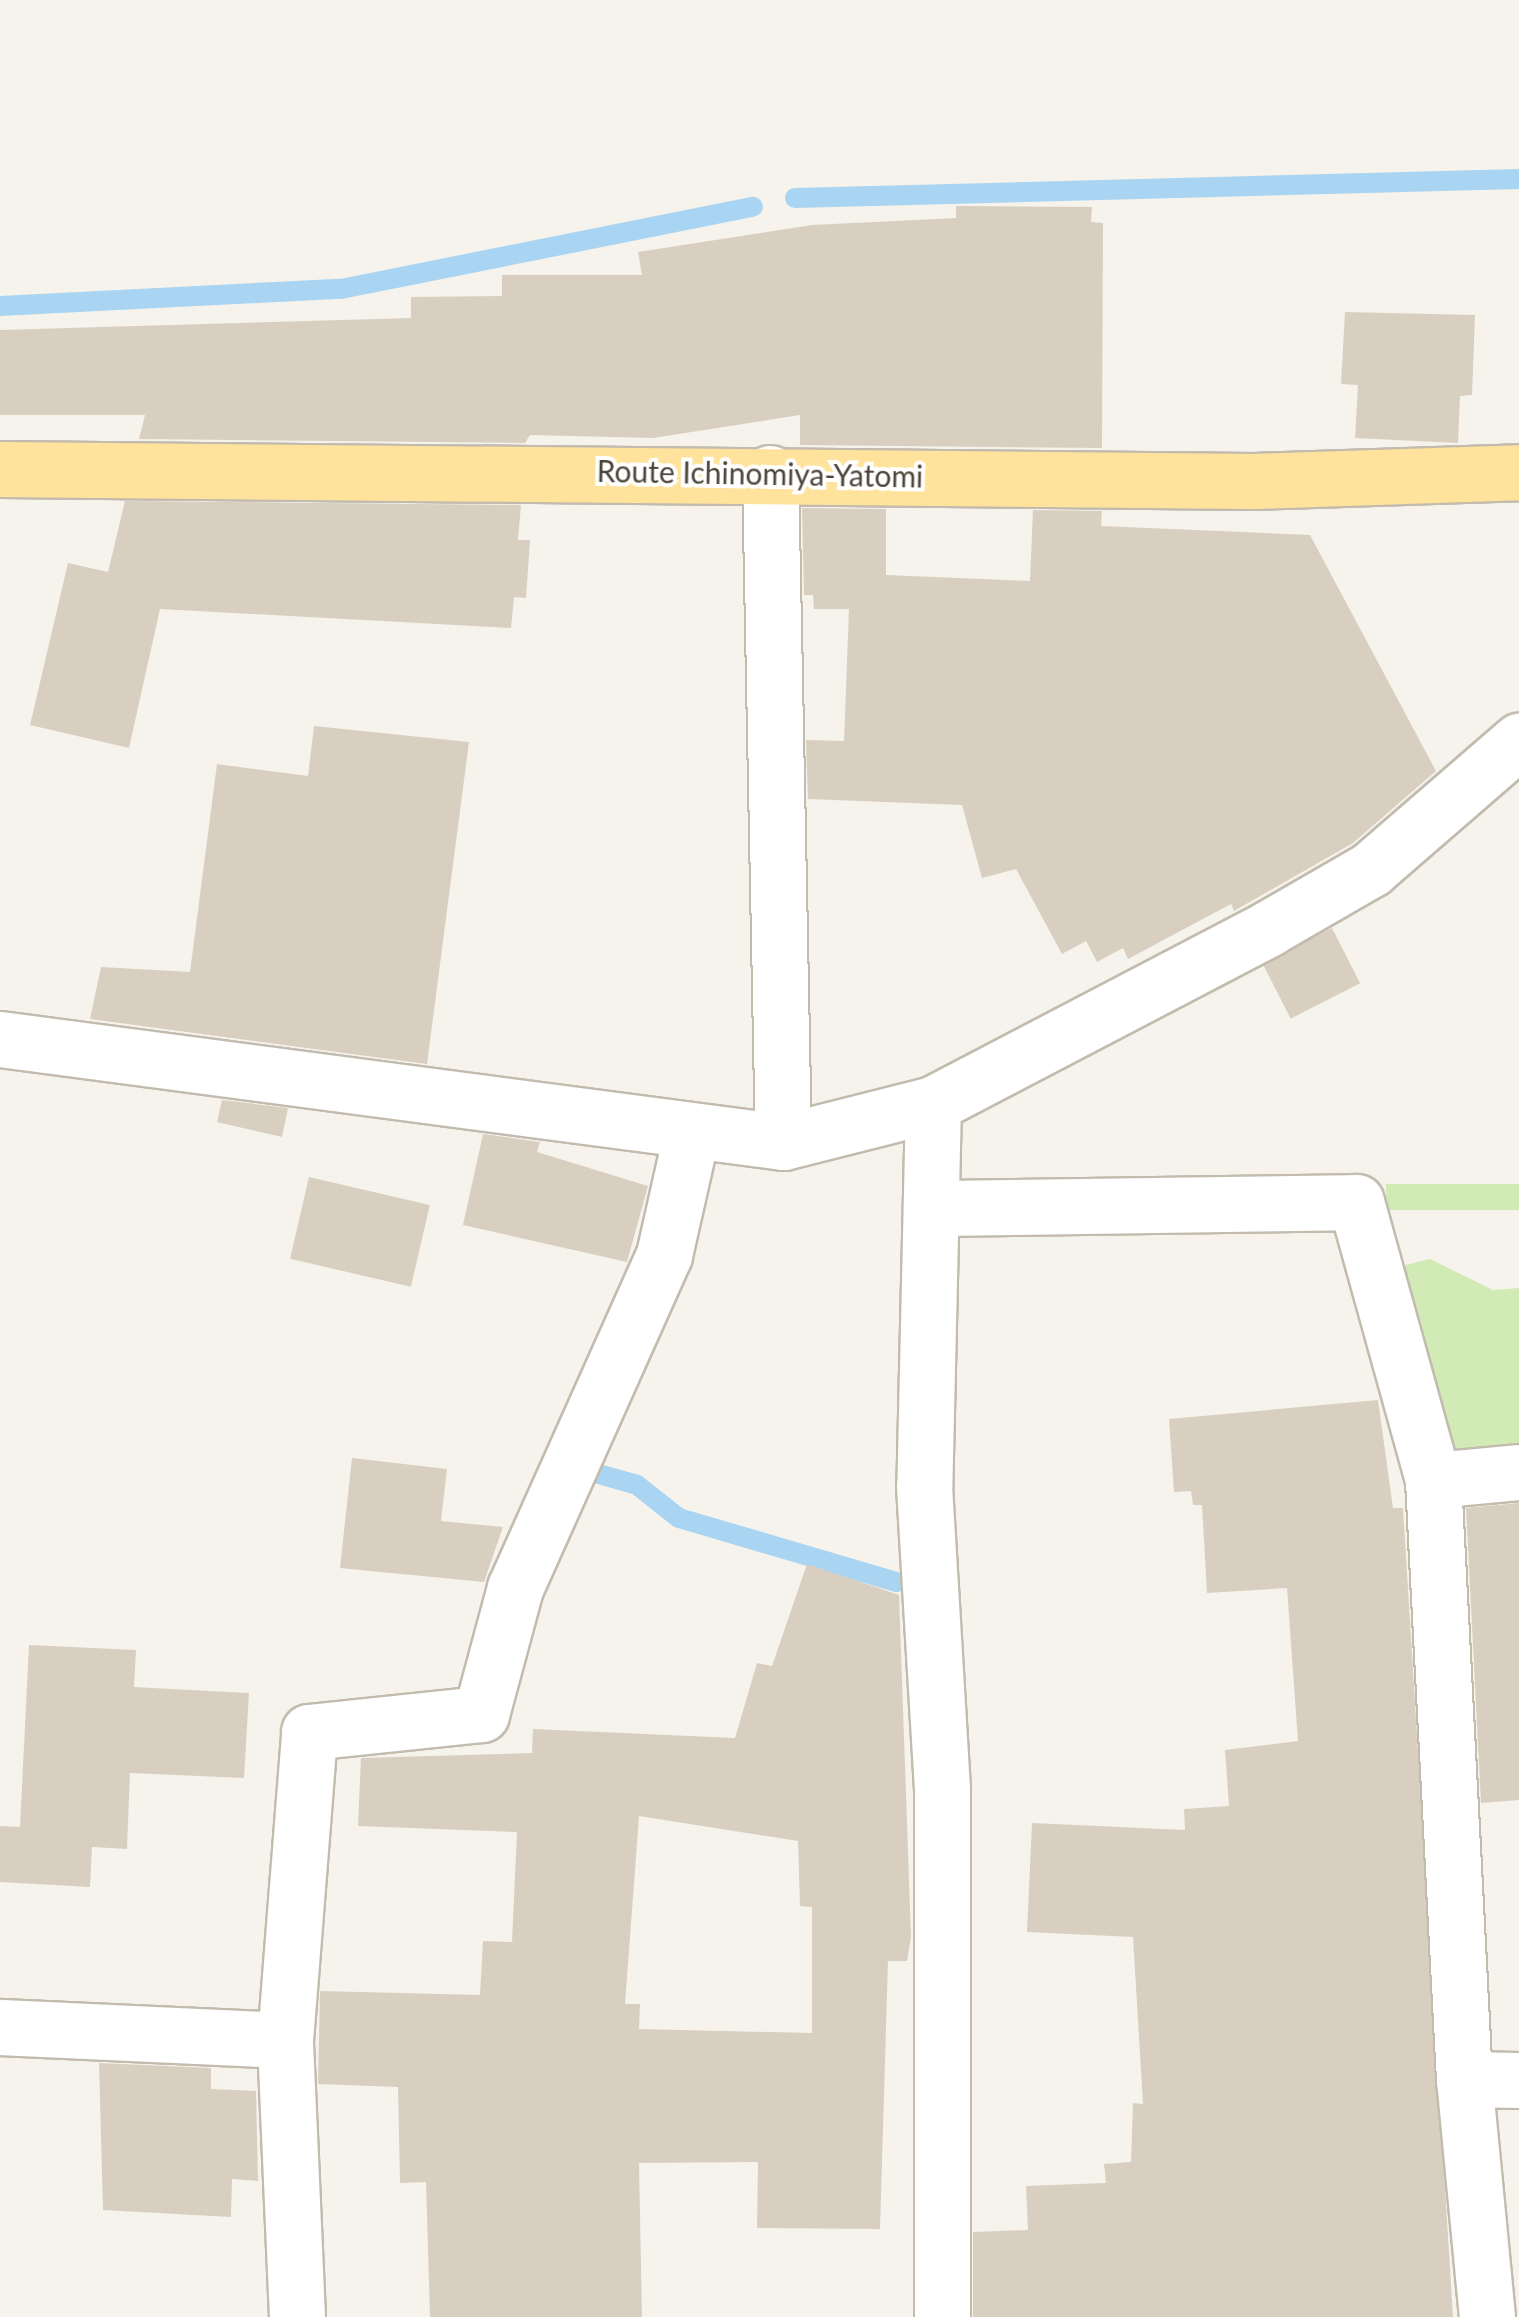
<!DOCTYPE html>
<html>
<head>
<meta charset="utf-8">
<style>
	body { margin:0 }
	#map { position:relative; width:1519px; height:2317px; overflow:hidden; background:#f6f3ec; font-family:Lato,sans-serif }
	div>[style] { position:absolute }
	.green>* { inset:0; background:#d2eab5; transform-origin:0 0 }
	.stream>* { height:20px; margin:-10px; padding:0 10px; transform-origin:10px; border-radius:10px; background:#a9d4f2 }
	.building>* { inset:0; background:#d8cfc1; transform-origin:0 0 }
	.roads { filter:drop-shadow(2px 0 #c2bbae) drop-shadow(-2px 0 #c2bbae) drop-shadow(0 2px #c2bbae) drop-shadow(0 -2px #c2bbae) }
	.minor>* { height:55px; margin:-27.5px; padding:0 27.5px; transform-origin:27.5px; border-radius:27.5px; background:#fff }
	.major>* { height:55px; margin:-27.5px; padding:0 27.5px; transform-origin:27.5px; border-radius:27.5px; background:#ffe39c }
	span { translate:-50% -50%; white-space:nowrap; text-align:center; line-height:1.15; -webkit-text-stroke:8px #fff; paint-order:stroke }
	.street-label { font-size:30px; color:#4b4439 }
</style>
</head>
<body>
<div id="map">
	<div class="green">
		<i style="left:1519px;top:1184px;width:26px;height:133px;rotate:90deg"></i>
		<i style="clip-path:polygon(1430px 1259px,1493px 1290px,1519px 1288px,1519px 1453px,1447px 1460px,1397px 1267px)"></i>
	</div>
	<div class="stream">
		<i style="left:795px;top:198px;width:724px;rotate:-1.5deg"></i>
		<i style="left:0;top:306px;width:341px;rotate:-2.9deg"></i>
		<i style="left:341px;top:289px;width:420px;rotate:-11.3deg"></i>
		<i style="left:588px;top:1471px;width:51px;rotate:15.9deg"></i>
		<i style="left:637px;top:1485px;width:53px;rotate:38.2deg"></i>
		<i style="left:679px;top:1518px;width:227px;rotate:16.4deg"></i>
	</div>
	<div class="building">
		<i style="clip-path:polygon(956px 206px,1092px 207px,1091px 222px,1103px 223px,1102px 448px,800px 445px,800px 415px,653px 438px,530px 435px,525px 443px,139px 439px,145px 415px,0 415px,0 330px,411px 318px,411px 297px,502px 296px,502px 275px,642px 275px,638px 252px,812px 225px,956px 218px)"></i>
		<i style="clip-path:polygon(1345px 312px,1475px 315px,1472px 395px,1460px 396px,1458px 443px,1355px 438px,1358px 385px,1341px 384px)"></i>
		<i style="clip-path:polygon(125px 501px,521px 505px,518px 540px,530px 540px,526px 598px,514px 597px,511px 628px,160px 609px,129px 748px,30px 725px,68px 563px,108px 572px)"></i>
		<i style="clip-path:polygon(802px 508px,886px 509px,886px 575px,1030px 581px,1033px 510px,1102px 511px,1101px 526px,1310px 535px,1436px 771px,1353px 843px,1234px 911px,1231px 904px,1128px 959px,1123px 948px,1097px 962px,1086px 941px,1062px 954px,1016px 869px,982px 878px,962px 805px,808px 799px,806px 740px,844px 741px,849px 609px,814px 609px,813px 595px,804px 595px)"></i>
		<i style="clip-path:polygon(314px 726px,469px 742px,427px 1064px,90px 1019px,101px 967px,190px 972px,217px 764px,308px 776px)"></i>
		<i style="left:1332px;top:928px;width:62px;height:78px;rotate:63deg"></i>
		<i style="clip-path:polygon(222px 1100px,288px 1108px,282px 1137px,217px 1122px)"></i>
		<i style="clip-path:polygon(483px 1134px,540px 1142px,537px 1152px,648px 1186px,627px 1262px,463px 1225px)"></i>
		<i style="left:309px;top:1177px;width:124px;height:84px;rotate:13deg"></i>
		<i style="clip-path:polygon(1378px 1400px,1393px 1508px,1403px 1508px,1453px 2317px,973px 2317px,973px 2232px,1028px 2230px,1026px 2186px,1106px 2183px,1104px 2164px,1131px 2162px,1133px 2103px,1143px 2104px,1133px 1937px,1027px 1932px,1032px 1823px,1185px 1830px,1184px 1809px,1229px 1806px,1225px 1750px,1298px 1741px,1287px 1588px,1207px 1593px,1202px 1505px,1193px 1505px,1191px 1491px,1174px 1492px,1169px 1419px)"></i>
		<i style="clip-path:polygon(352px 1458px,447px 1469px,441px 1521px,503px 1527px,484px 1582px,340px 1568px)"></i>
		<i style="clip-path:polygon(1519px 1503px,1519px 1800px,1481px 1803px,1466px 1508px)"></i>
		<i style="clip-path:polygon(evenodd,807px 1564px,899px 1595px,911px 1937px,907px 1961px,888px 1961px,880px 2229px,757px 2228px,758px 2162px,639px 2163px,642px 2317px,430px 2317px,426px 2182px,400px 2183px,398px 2087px,318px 2084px,320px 1991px,480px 1995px,483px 1941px,512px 1942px,517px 1832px,358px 1826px,361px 1758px,532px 1753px,533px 1729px,735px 1738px,757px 1663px,772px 1666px,807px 1564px,639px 1816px,798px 1841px,800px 1906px,812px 1907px,812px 2033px,639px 2029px,640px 2004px,625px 2004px,639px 1816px)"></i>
		<i style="clip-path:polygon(29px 1645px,136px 1650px,134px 1687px,249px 1693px,244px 1778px,130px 1773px,127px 1849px,92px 1847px,90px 1887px,0 1882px,0 1826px,20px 1827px)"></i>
		<i style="clip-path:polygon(99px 2063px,211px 2068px,211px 2089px,256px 2091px,258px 2181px,232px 2179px,231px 2217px,103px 2210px)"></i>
	</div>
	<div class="roads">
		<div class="minor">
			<i style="left:770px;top:473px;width:669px;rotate:88.89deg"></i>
			<i style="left:0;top:1039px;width:790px;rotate:7.49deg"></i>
			<i style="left:783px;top:1142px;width:155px;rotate:-14.2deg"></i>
			<i style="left:933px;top:1104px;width:379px;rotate:-27.6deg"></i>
			<i style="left:1269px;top:928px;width:118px;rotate:-30deg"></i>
			<i style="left:1371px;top:869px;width:196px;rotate:-40.9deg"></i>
			<i style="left:933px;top:1104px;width:382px;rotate:91.3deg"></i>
			<i style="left:924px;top:1486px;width:304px;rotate:86.6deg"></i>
			<i style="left:942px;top:1789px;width:528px;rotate:90deg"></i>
			<i style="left:934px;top:1208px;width:422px;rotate:-0.8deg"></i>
			<i style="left:1356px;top:1202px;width:288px;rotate:74.5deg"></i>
			<i style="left:1433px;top:1480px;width:600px;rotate:87.04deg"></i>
			<i style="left:1433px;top:1480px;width:86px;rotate:-5.3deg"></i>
			<i style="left:0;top:2027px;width:285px;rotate:2.6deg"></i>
			<i style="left:297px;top:2317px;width:277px;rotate:-92.5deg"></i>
			<i style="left:285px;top:2040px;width:309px;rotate:-85.5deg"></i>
			<i style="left:309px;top:1732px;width:173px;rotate:-6deg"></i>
			<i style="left:481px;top:1714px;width:131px;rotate:-74.9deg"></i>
			<i style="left:515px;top:1588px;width:365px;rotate:-65.9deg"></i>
			<i style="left:664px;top:1255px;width:127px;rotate:-77.3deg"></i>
			<i style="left:1487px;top:2317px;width:239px;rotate:-95.5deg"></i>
			<i style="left:1464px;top:2079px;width:55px;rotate:1deg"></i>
		</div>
		<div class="major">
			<i style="left:0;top:469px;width:1253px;rotate:0.55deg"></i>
			<i style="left:1253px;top:481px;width:266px;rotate:-1.9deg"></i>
		</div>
	</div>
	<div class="street-label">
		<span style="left:760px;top:473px;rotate:1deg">Route Ichinomiya-Yatomi</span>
	</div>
</div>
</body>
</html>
